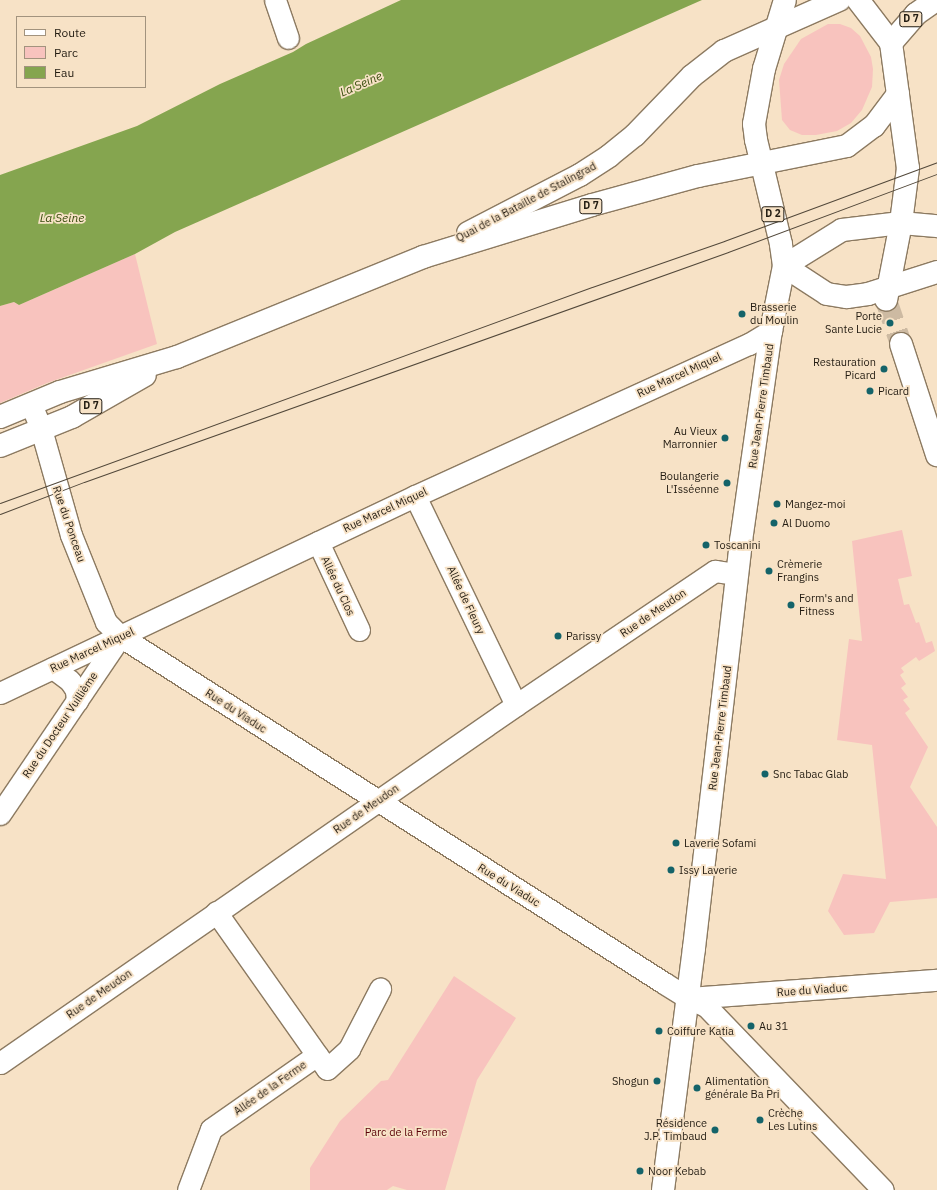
<!DOCTYPE html>
<html>
<head>
<meta charset="utf-8">
<style>
	body { margin:0 }
	#map { position:relative; width:937px; height:1190px; overflow:hidden; background:#f7e2c6; font-family:"IBM Plex Sans",sans-serif }
	div>[style] { position:absolute }
	.green>* { inset:0; background:#f8c3be }
	.water>* { inset:0; background:#85a54f }
	.major-tunnel>* { height:22px; margin-top:-11px; transform-origin:0; background:repeating-linear-gradient(90deg,#cdbaa2 0 22px,transparent 0 33px) }
	.roads { filter:drop-shadow(1px 0 #8c7a61) drop-shadow(-1px 0 #8c7a61) drop-shadow(0 1px #8c7a61) drop-shadow(0 -1px #8c7a61) }
	.minor>* { height:21px; margin:-10.5px; padding:0 10.5px; transform-origin:10.5px; border-radius:10.5px; background:#fff }
	.major>* { height:22px; margin:-11px; padding:0 11px; transform-origin:11px; border-radius:11px; background:#fff }
	.tram>* { height:1px; margin:-0.5px; padding:0 0.5px; transform-origin:0.5px; border-radius:0.5px; background:#52483a }
	.dots>* { width:11px; height:11px; translate:-50% -50%; box-sizing:border-box; border:2px solid #f7e2c6; border-radius:50% }
	span { translate:-50% -50%; white-space:nowrap; text-align:center; line-height:1.15; -webkit-text-stroke:3.5px #f7e2c6; paint-order:stroke }
	.shield-label span { padding:1px 3px; background:#f7e2c6; border:1px solid; border-radius:3px; -webkit-text-stroke-width:0 }
	.shield-label { font-size:10px; color:#231c12; font-weight:700 }
	.street-label { font-size:11px; color:#231c12 }
	.poi-label { font-size:11px; color:#231c12 }
	.left { translate:0 -50%; text-align:left }
	.right { translate:-100% -50%; text-align:right }
	.park-label { font-size:11px; color:#5a0008 }
	.water-label { font-size:12px; color:#384c0d; font-style:italic }
	.legend { position:absolute; left:16px; top:16px; width:130px; height:72px; box-sizing:border-box; background:#f7e2c6; border:1px solid #a2937e; margin:0; padding:5px 7px; list-style:none; font-size:12px; color:#231c12 }
	.legend li { display:flex; align-items:center; gap:8px; height:20px }
	.legend b { width:20px; border:1px solid #a2937e }
</style>
</head>
<body>
<div id="map">
	<div class="green">
		<i style="clip-path:polygon(828px 24px,840px 24px,851px 28px,860px 36px,871px 57px,873px 69px,872px 87px,862px 110px,851px 123px,837px 131px,816px 135px,802px 135px,790px 130px,782px 120px,779px 80px,784px 64px,801px 39px)"></i>
		<i style="clip-path:polygon(135px 254px,157px 344px,47px 383px,0 403px,0 306px,14px 302px,19px 305px)"></i>
		<i style="clip-path:polygon(902px 530px,912px 576px,898px 579px,904px 605px,909px 604px,916px 623px,919px 622px,926px 643px,932px 641px,935px 651px,919px 661px,916px 657px,901px 668px,904px 672px,900px 675px,906px 684px,901px 688px,908px 697px,903px 700px,910px 709px,905px 713px,928px 747px,910px 787px,937px 827px,937px 898px,890px 902px,874px 933px,844px 935px,828px 911px,843px 874px,886px 879px,872px 745px,837px 740px,849px 639px,862px 641px,852px 541px)"></i>
		<i style="clip-path:polygon(454px 976px,516px 1018px,477px 1080px,445px 1190px,407px 1190px,393px 1186px,387px 1190px,310px 1190px,310px 1168px,340px 1121px,381px 1081px,388px 1080px)"></i>
	</div>
	<div class="water">
		<i style="clip-path:polygon(401px 0,702px 0,175px 232px,135px 254px,19px 305px,14px 302px,0 306px,0 175px,137px 126px,220px 84px,293px 52px,306px 44px)"></i>
	</div>
	<div class="major-tunnel">
		<i style="left:886px;top:300px;width:46px;rotate:71.2deg"></i>
	</div>
	<div class="roads">
		<div class="minor">
			<i style="left:275px;top:0;width:40px;rotate:71.1deg"></i>
			<i style="left:31px;top:404px;width:27px;rotate:68deg"></i>
			<i style="left:41px;top:429px;width:110px;rotate:74.2deg"></i>
			<i style="left:71px;top:535px;width:94px;rotate:68.1deg"></i>
			<i style="left:106px;top:622px;width:20px;rotate:45deg"></i>
			<i style="left:120px;top:636px;width:645px;rotate:32.53deg"></i>
			<i style="left:664px;top:983px;width:28px;rotate:32deg"></i>
			<i style="left:688px;top:998px;width:20px;rotate:24deg"></i>
			<i style="left:706px;top:1006px;width:255px;rotate:46.1deg"></i>
			<i style="left:415px;top:496px;width:232px;rotate:64.2deg"></i>
			<i style="left:318px;top:542px;width:97px;rotate:65deg"></i>
			<i style="left:53px;top:668px;width:21px;rotate:37deg"></i>
			<i style="left:70px;top:681px;width:11px;rotate:56deg"></i>
			<i style="left:76px;top:690px;width:11px;rotate:85deg"></i>
			<i style="left:0;top:693px;width:459px;rotate:-25.4deg"></i>
			<i style="left:415px;top:496px;width:367px;rotate:-24.5deg"></i>
			<i style="left:749px;top:344px;width:26px;rotate:-31deg"></i>
			<i style="left:0;top:814px;width:214px;rotate:-55.9deg"></i>
			<i style="left:689px;top:998px;width:249px;rotate:-4.2deg"></i>
			<i style="left:317px;top:1055px;width:17px;rotate:54deg"></i>
			<i style="left:327px;top:1069px;width:30px;rotate:-42deg"></i>
			<i style="left:349px;top:1049px;width:68px;rotate:-62.7deg"></i>
			<i style="left:0;top:1063px;width:628px;rotate:-34.75deg"></i>
			<i style="left:516px;top:705px;width:240px;rotate:-34deg"></i>
			<i style="left:715px;top:571px;width:22px;rotate:8deg"></i>
			<i style="left:188px;top:1190px;width:65px;rotate:-69.3deg"></i>
			<i style="left:211px;top:1129px;width:129px;rotate:-34.9deg"></i>
			<i style="left:317px;top:1055px;width:175px;rotate:-125.2deg"></i>
		</div>
		<div class="major">
			<i style="left:858px;top:0;width:54px;rotate:52.5deg"></i>
			<i style="left:891px;top:43px;width:126px;rotate:82.3deg"></i>
			<i style="left:908px;top:168px;width:55px;rotate:97.3deg"></i>
			<i style="left:901px;top:223px;width:78px;rotate:101deg"></i>
			<i style="left:891px;top:43px;width:38px;rotate:-49deg"></i>
			<i style="left:916px;top:14px;width:24px;rotate:-35deg"></i>
			<i style="left:468px;top:233px;width:126px;rotate:-27.4deg"></i>
			<i style="left:580px;top:175px;width:35px;rotate:-33deg"></i>
			<i style="left:609px;top:156px;width:33px;rotate:-39deg"></i>
			<i style="left:635px;top:135px;width:82px;rotate:-46deg"></i>
			<i style="left:692px;top:76px;width:41px;rotate:-38deg"></i>
			<i style="left:724px;top:51px;width:126px;rotate:-23.9deg"></i>
			<i style="left:784px;top:266px;width:51px;rotate:33.1deg"></i>
			<i style="left:827px;top:294px;width:20px;rotate:9deg"></i>
			<i style="left:847px;top:297px;width:21px;rotate:-8deg"></i>
			<i style="left:868px;top:294px;width:72px;rotate:-17.7deg"></i>
			<i style="left:784px;top:266px;width:68px;rotate:-31.8deg"></i>
			<i style="left:842px;top:230px;width:59px;rotate:-6.8deg"></i>
			<i style="left:901px;top:223px;width:36px;rotate:5deg"></i>
			<i style="left:901px;top:344px;width:117px;rotate:72deg"></i>
			<i style="left:0;top:417px;width:65px;rotate:-22.6deg"></i>
			<i style="left:60px;top:392px;width:122px;rotate:-16.7deg"></i>
			<i style="left:177px;top:357px;width:266px;rotate:-22.1deg"></i>
			<i style="left:423px;top:257px;width:177px;rotate:-17.1deg"></i>
			<i style="left:592px;top:205px;width:110px;rotate:-15.3deg"></i>
			<i style="left:698px;top:176px;width:152px;rotate:-11.4deg"></i>
			<i style="left:847px;top:146px;width:34px;rotate:-37deg"></i>
			<i style="left:874px;top:126px;width:40px;rotate:-53deg"></i>
			<i style="left:0;top:446px;width:78px;rotate:-21.9deg"></i>
			<i style="left:72px;top:417px;width:84px;rotate:-29.9deg"></i>
			<i style="left:663px;top:1190px;width:244px;rotate:-82.7deg"></i>
			<i style="left:694px;top:948px;width:410px;rotate:-83.4deg"></i>
			<i style="left:741px;top:541px;width:212px;rotate:-81.9deg"></i>
			<i style="left:771px;top:331px;width:66px;rotate:-78.7deg"></i>
			<i style="left:784px;top:266px;width:22px;rotate:-98deg"></i>
			<i style="left:781px;top:244px;width:107px;rotate:-103.5deg"></i>
			<i style="left:756px;top:140px;width:16px;rotate:-97deg"></i>
			<i style="left:754px;top:124px;width:56px;rotate:-79.7deg"></i>
			<i style="left:764px;top:69px;width:72px;rotate:-73.1deg"></i>
		</div>
	</div>
	<div class="tram">
		<i style="left:0;top:503px;width:630px;rotate:-20.05deg"></i>
		<i style="left:592px;top:287px;width:140px;rotate:-19.2deg"></i>
		<i style="left:724px;top:241px;width:227px;rotate:-20.3deg"></i>
		<i style="left:0;top:514px;width:90px;rotate:-20.9deg"></i>
		<i style="left:84px;top:482px;width:684px;rotate:-19.65deg"></i>
		<i style="left:728px;top:252px;width:223px;rotate:-20.5deg"></i>
	</div>
	<div class="dots">
		<i style="left:742px;top:314px;background:#146369"></i>
		<i style="left:890px;top:323px;background:#146369"></i>
		<i style="left:884px;top:369px;background:#146369"></i>
		<i style="left:870px;top:391px;background:#146369"></i>
		<i style="left:725px;top:438px;background:#146369"></i>
		<i style="left:727px;top:483px;background:#146369"></i>
		<i style="left:777px;top:504px;background:#146369"></i>
		<i style="left:774px;top:523px;background:#146369"></i>
		<i style="left:706px;top:545px;background:#146369"></i>
		<i style="left:769px;top:571px;background:#146369"></i>
		<i style="left:791px;top:605px;background:#146369"></i>
		<i style="left:558px;top:636px;background:#146369"></i>
		<i style="left:765px;top:774px;background:#146369"></i>
		<i style="left:676px;top:843px;background:#146369"></i>
		<i style="left:671px;top:870px;background:#146369"></i>
		<i style="left:751px;top:1026px;background:#146369"></i>
		<i style="left:659px;top:1031px;background:#146369"></i>
		<i style="left:657px;top:1081px;background:#146369"></i>
		<i style="left:697px;top:1088px;background:#146369"></i>
		<i style="left:760px;top:1120px;background:#146369"></i>
		<i style="left:715px;top:1130px;background:#146369"></i>
		<i style="left:640px;top:1171px;background:#146369"></i>
	</div>
	<div class="shield-label">
		<span style="left:911px;top:19px">D 7</span>
		<span style="left:591px;top:206px">D 7</span>
		<span style="left:773px;top:214px">D 2</span>
		<span style="left:91px;top:406px">D 7</span>
	</div>
	<div class="street-label">
		<span style="left:526px;top:202px;rotate:-28deg">Quai de la Bataille de Stalingrad</span>
		<span style="left:679px;top:375px;rotate:-25deg">Rue Marcel Miquel</span>
		<span style="left:761px;top:406px;rotate:-82deg">Rue Jean-Pierre Timbaud</span>
		<span style="left:385px;top:510px;rotate:-25deg">Rue Marcel Miquel</span>
		<span style="left:69px;top:524px;rotate:71deg">Rue du Ponceau</span>
		<span style="left:338px;top:586px;rotate:65deg">Allée du Clos</span>
		<span style="left:466px;top:600px;rotate:65deg">Allée de Fleury</span>
		<span style="left:653px;top:613px;rotate:-34deg">Rue de Meudon</span>
		<span style="left:92px;top:650px;rotate:-25deg">Rue Marcel Miquel</span>
		<span style="left:236px;top:711px;rotate:33deg">Rue du Viaduc</span>
		<span style="left:60px;top:725px;rotate:-56deg">Rue du Docteur Vuillième</span>
		<span style="left:720px;top:728px;rotate:-83deg">Rue Jean-Pierre Timbaud</span>
		<span style="left:366px;top:809px;rotate:-35deg">Rue de Meudon</span>
		<span style="left:509px;top:885px;rotate:32deg">Rue du Viaduc</span>
		<span style="left:812px;top:990px;rotate:-4deg">Rue du Viaduc</span>
		<span style="left:99px;top:994px;rotate:-35deg">Rue de Meudon</span>
		<span style="left:270px;top:1088px;rotate:-35deg">Allée de la Ferme</span>
	</div>
	<div class="poi-label">
		<span class="left" style="left:750px;top:314px">Brasserie<br>du Moulin</span>
		<span class="right" style="left:882px;top:323px">Porte<br>Sante Lucie</span>
		<span class="right" style="left:876px;top:369px">Restauration<br>Picard</span>
		<span class="left" style="left:878px;top:391px">Picard</span>
		<span class="right" style="left:717px;top:438px">Au Vieux<br>Marronnier</span>
		<span class="right" style="left:719px;top:483px">Boulangerie<br>L'Isséenne</span>
		<span class="left" style="left:785px;top:504px">Mangez-moi</span>
		<span class="left" style="left:782px;top:523px">Al Duomo</span>
		<span class="left" style="left:714px;top:545px">Toscanini</span>
		<span class="left" style="left:777px;top:571px">Crèmerie<br>Frangins</span>
		<span class="left" style="left:799px;top:605px">Form's and<br>Fitness</span>
		<span class="left" style="left:566px;top:636px">Parissy</span>
		<span class="left" style="left:773px;top:774px">Snc Tabac Glab</span>
		<span class="left" style="left:684px;top:843px">Laverie Sofami</span>
		<span class="left" style="left:679px;top:870px">Issy Laverie</span>
		<span class="left" style="left:759px;top:1026px">Au 31</span>
		<span class="left" style="left:667px;top:1031px">Coiffure Katia</span>
		<span class="right" style="left:649px;top:1081px">Shogun</span>
		<span class="left" style="left:705px;top:1088px">Alimentation<br>générale Ba Pri</span>
		<span class="left" style="left:768px;top:1120px">Crèche<br>Les Lutins</span>
		<span class="right" style="left:707px;top:1130px">Résidence<br>J.P. Timbaud</span>
		<span class="left" style="left:648px;top:1171px">Noor Kebab</span>
	</div>
	<div class="park-label">
		<span style="left:406px;top:1132px">Parc de la Ferme</span>
	</div>
	<div class="water-label">
		<span style="left:361px;top:84px;rotate:-24deg">La Seine</span>
		<span style="left:62px;top:218px">La Seine</span>
	</div>
	<ul class="legend">
	<li><b style="height:5px;background:#fff"></b>Route</li>
	<li><b style="height:11px;background:#f8c3be"></b>Parc</li>
	<li><b style="height:11px;background:#85a54f"></b>Eau</li>
	</ul>
</div>
</body>
</html>
